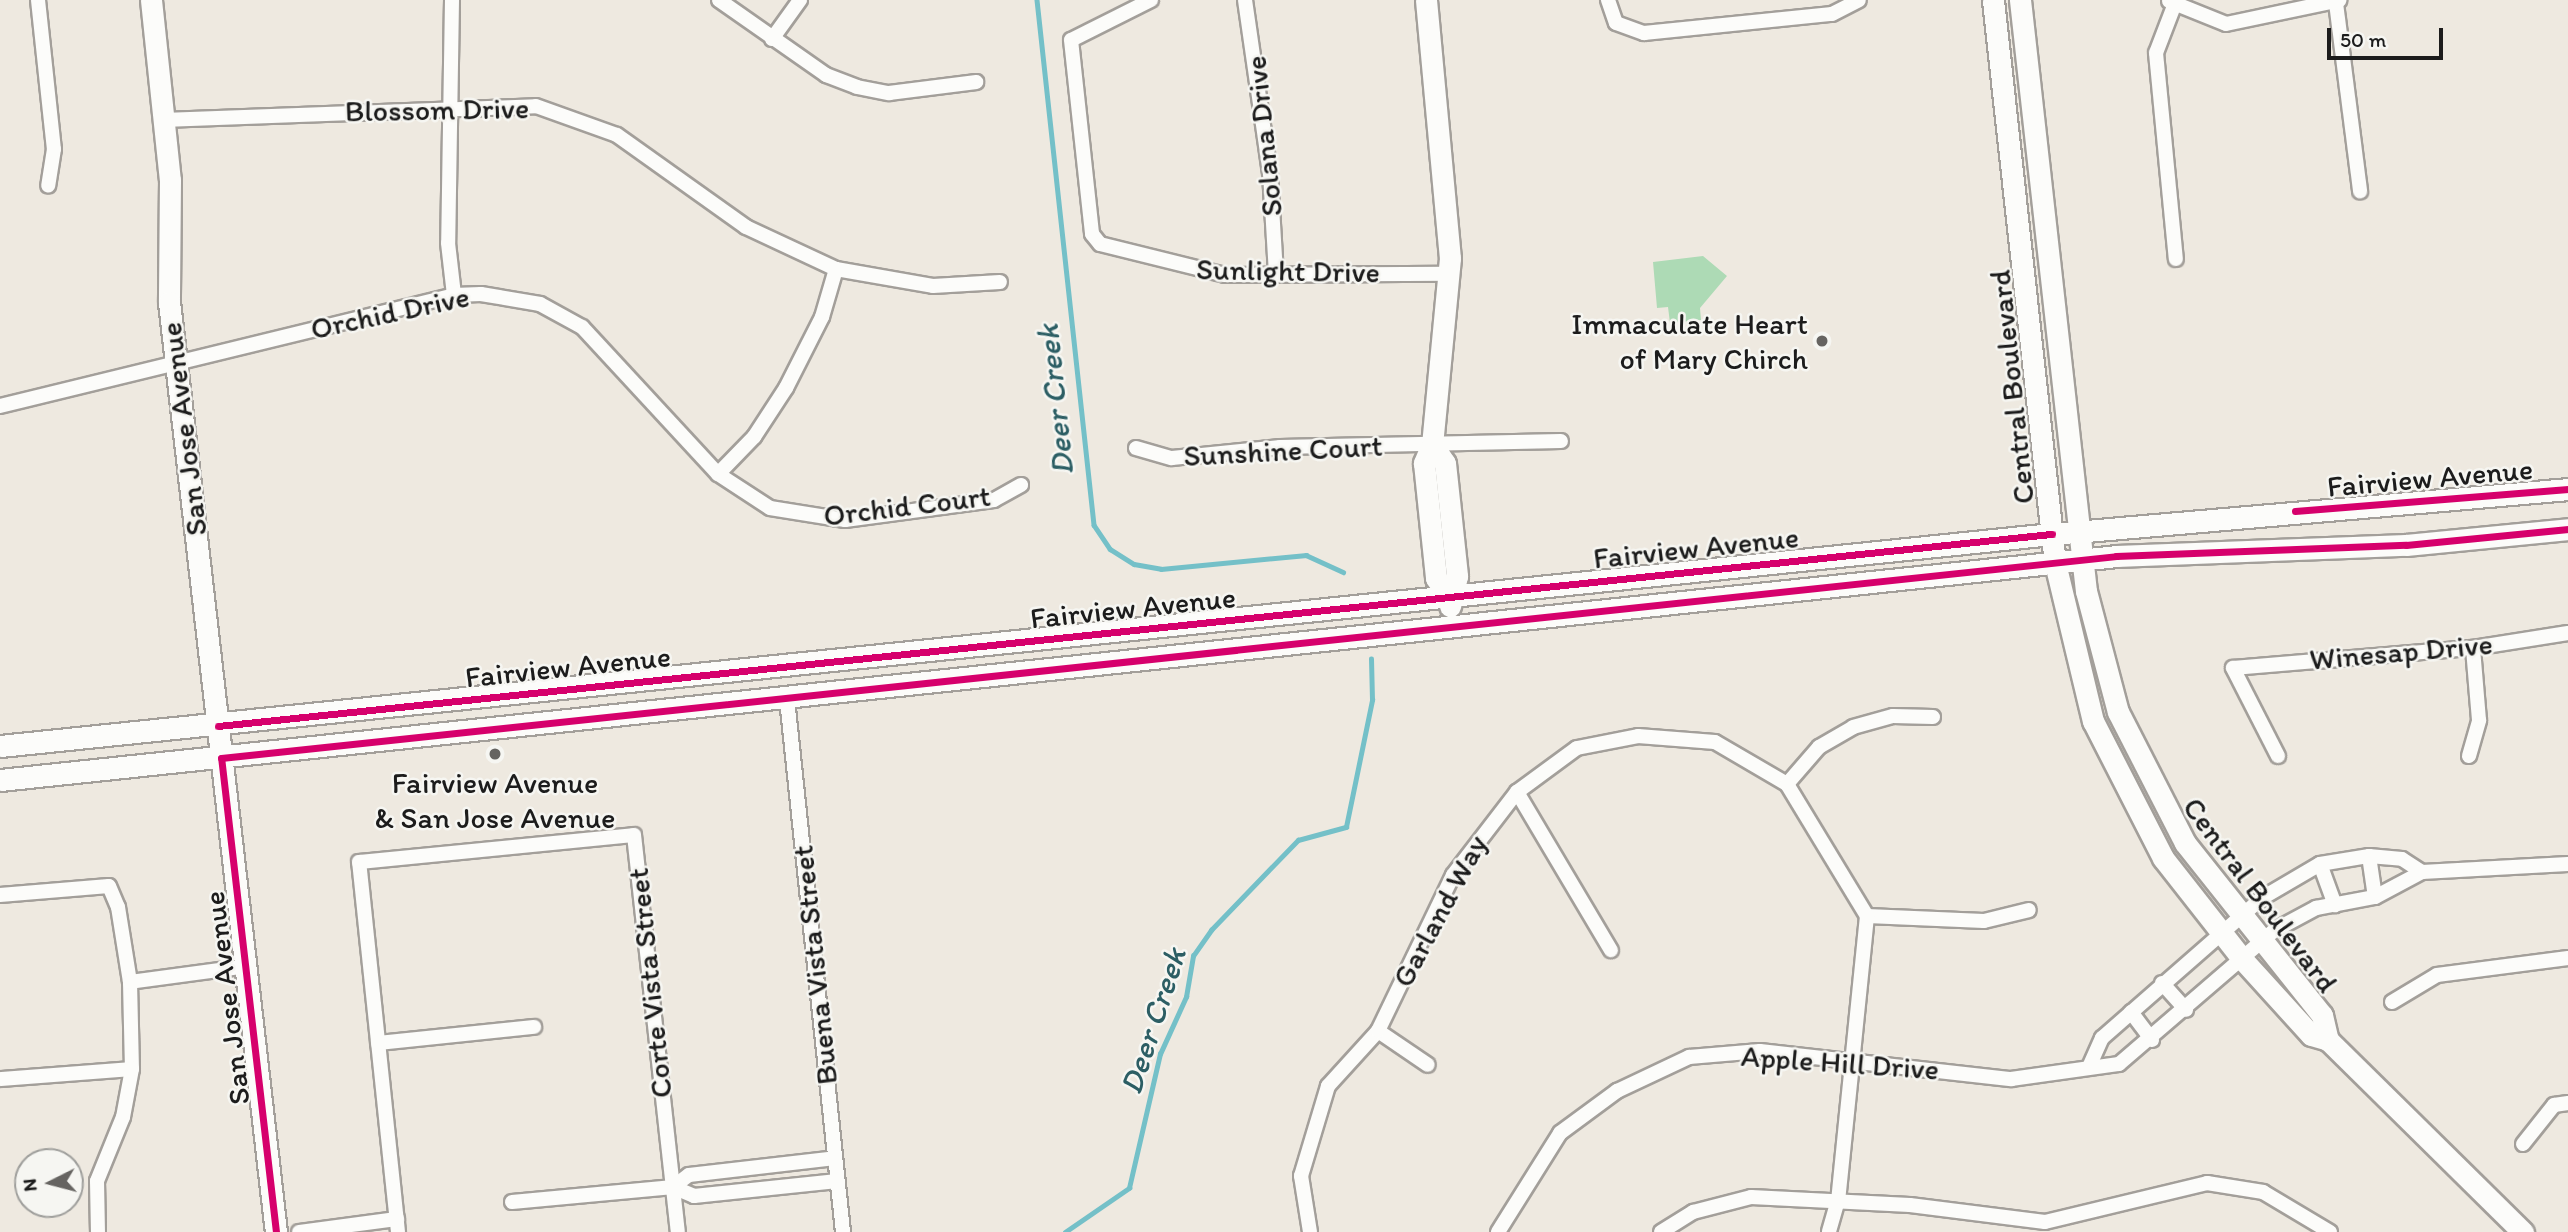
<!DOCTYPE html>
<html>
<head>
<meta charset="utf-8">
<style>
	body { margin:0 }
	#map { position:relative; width:2568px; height:1232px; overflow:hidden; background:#eee9e0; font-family:Itim,sans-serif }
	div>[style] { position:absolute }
	.green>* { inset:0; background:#addab5 }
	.stream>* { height:4.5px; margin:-2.25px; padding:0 2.25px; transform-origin:2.25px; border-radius:2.25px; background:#74c0c8 }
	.roads { filter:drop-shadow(2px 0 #a39f9a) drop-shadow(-2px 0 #a39f9a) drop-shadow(0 2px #a39f9a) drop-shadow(0 -2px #a39f9a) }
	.street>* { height:14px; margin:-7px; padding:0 7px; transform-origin:7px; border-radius:7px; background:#fcfcfa }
	.secondary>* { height:21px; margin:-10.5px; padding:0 10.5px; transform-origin:10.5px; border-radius:10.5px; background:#fcfcfa }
	.cycleway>* { height:7px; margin:-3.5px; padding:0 3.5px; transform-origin:3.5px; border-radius:3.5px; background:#d6006c }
	.dots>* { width:19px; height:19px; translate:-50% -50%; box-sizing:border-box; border:4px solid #f6f6f2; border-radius:50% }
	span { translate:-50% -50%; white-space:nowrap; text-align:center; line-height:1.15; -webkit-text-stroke:5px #f6f6f2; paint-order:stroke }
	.street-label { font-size:30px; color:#1c1c1c }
	.poi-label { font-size:30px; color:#1c1c1c }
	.right { translate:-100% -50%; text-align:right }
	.water-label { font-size:32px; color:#2c5e64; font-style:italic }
	.north { position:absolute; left:14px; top:1148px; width:70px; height:70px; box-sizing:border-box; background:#f6f6f2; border:2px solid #9f9f9c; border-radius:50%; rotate:264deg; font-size:19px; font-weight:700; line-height:28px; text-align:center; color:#1c1c1c }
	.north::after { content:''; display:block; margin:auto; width:24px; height:32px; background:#666461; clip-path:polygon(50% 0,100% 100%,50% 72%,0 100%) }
	.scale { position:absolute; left:2327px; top:28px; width:116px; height:32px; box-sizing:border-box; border:4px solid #1c1c1c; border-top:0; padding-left:9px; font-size:21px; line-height:24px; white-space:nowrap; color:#1c1c1c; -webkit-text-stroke:5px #f6f6f2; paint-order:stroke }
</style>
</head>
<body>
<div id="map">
	<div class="green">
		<i style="clip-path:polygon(1703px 256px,1727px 276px,1700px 308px,1701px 320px,1670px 323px,1668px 307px,1657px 308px,1653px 262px)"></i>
	</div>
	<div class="stream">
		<i style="left:1037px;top:0;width:528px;rotate:83.8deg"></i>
		<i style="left:1094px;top:525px;width:29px;rotate:56deg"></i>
		<i style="left:1110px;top:549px;width:28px;rotate:32deg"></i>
		<i style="left:1134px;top:564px;width:27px;rotate:10deg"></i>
		<i style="left:1161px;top:569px;width:146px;rotate:-5.5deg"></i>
		<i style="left:1306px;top:555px;width:41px;rotate:24.7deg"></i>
		<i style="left:1065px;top:1232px;width:78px;rotate:-34.5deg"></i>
		<i style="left:1129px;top:1188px;width:138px;rotate:-77deg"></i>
		<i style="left:1160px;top:1054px;width:63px;rotate:-65.5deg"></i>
		<i style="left:1186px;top:997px;width:42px;rotate:-80.3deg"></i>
		<i style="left:1193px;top:956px;width:32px;rotate:-55deg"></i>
		<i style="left:1211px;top:930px;width:125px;rotate:-46deg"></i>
		<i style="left:1298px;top:840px;width:50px;rotate:-15.2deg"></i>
		<i style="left:1346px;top:827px;width:130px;rotate:-78.4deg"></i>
		<i style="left:1372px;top:700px;width:41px;rotate:-91.4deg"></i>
	</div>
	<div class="roads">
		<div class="street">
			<i style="left:38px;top:0;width:150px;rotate:83.9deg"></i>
			<i style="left:54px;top:149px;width:37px;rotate:99deg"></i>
			<i style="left:452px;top:0;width:243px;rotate:90.9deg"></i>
			<i style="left:448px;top:243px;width:52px;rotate:83.4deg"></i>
			<i style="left:719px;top:0;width:131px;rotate:35deg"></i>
			<i style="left:826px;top:75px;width:33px;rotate:21deg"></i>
			<i style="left:857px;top:87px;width:33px;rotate:11deg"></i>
			<i style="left:889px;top:93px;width:88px;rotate:-7.2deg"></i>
			<i style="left:1151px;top:0;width:89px;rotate:153.4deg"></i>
			<i style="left:1071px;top:40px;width:195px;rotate:83.8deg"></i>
			<i style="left:1092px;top:234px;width:13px;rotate:51deg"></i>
			<i style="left:1100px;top:244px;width:129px;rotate:13.9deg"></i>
			<i style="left:1225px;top:275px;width:225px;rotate:-0.3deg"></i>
			<i style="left:1245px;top:0;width:175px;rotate:81.8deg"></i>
			<i style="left:1270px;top:173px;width:101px;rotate:86.6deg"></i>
			<i style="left:1608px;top:0;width:24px;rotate:71deg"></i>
			<i style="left:1616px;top:23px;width:30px;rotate:20deg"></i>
			<i style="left:1644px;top:33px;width:189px;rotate:-5.8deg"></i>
			<i style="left:1832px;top:14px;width:30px;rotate:-27deg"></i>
			<i style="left:2169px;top:1px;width:61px;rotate:22deg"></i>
			<i style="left:2226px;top:24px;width:116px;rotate:-11.9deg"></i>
			<i style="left:2336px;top:3px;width:190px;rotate:82.7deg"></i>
			<i style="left:2174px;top:6px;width:50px;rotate:111deg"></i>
			<i style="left:2156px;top:53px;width:207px;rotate:84.5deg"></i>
			<i style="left:772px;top:39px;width:48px;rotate:-54.3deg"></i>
			<i style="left:163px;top:120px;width:373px;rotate:-2.1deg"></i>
			<i style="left:536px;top:106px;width:86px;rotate:19.7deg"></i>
			<i style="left:617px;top:135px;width:158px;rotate:35.5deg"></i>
			<i style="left:746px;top:227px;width:99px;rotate:25deg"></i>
			<i style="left:836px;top:269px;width:98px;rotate:9.9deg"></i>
			<i style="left:933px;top:286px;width:67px;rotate:-3.4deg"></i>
			<i style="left:0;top:406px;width:467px;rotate:-13.7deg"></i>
			<i style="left:454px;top:295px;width:27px;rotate:-2deg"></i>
			<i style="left:481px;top:294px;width:60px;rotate:9.6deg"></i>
			<i style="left:540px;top:304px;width:48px;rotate:28.7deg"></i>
			<i style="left:582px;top:327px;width:200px;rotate:47.2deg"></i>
			<i style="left:718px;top:474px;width:62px;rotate:33.2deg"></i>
			<i style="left:770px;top:508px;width:76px;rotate:9.1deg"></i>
			<i style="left:845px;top:520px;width:150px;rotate:-7.6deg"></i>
			<i style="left:994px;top:500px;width:31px;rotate:-29deg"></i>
			<i style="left:1136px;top:448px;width:37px;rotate:16deg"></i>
			<i style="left:1172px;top:458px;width:109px;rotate:-5.8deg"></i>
			<i style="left:1280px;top:447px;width:281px;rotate:-1.2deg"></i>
			<i style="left:718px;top:474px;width:52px;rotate:-45.8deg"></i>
			<i style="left:754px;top:437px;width:59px;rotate:-56.9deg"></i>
			<i style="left:786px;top:388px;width:80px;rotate:-63.1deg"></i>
			<i style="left:822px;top:317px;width:50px;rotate:-73.7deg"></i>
			<i style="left:787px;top:699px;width:536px;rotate:84deg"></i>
			<i style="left:2278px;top:756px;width:99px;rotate:-117.1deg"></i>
			<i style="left:2233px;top:668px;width:241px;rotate:-4.8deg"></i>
			<i style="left:2473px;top:648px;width:96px;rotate:-9deg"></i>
			<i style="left:2469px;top:756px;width:37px;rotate:-74deg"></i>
			<i style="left:2479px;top:720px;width:72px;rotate:-94.8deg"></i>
			<i style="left:1787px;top:784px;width:49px;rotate:-49.1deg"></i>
			<i style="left:1819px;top:747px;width:39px;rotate:-30deg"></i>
			<i style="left:1853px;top:727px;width:41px;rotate:-15.4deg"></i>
			<i style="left:1893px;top:716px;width:40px;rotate:1.4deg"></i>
			<i style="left:1517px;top:792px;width:184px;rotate:59.3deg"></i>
			<i style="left:2369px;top:856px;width:41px;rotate:81.7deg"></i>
			<i style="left:2320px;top:864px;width:44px;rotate:69.9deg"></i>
			<i style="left:0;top:895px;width:109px;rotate:-4.7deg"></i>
			<i style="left:109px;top:886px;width:23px;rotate:67deg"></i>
			<i style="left:118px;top:907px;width:76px;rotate:80.9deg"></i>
			<i style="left:130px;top:982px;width:87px;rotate:88.7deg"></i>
			<i style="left:132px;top:1069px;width:49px;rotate:100.6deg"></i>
			<i style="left:123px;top:1117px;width:69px;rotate:112.1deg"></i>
			<i style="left:97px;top:1181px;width:51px;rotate:88.9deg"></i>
			<i style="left:1867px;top:916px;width:117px;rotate:2.4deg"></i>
			<i style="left:1984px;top:921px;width:46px;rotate:-13.7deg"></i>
			<i style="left:130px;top:982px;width:119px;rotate:-7.7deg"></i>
			<i style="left:2162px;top:983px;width:36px;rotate:48deg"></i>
			<i style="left:2392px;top:1002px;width:52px;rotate:-31deg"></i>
			<i style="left:2437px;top:975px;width:132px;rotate:-7.4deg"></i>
			<i style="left:2131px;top:1012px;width:35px;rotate:53deg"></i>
			<i style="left:1378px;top:1031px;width:60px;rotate:34.2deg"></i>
			<i style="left:378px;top:1043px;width:157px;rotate:-5.9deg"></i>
			<i style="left:2089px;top:1067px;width:32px;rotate:-66deg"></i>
			<i style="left:2102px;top:1038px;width:213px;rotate:-41.2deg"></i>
			<i style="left:2262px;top:898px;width:67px;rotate:-30.4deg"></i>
			<i style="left:2320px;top:864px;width:50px;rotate:-9.3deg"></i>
			<i style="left:2369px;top:856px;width:33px;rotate:5deg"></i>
			<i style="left:2402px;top:859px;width:24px;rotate:33deg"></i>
			<i style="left:0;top:1079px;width:132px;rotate:-4.3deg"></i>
			<i style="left:2523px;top:1144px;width:50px;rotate:-51.5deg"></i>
			<i style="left:2554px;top:1105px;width:14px;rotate:-8deg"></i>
			<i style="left:673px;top:1187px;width:20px;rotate:-37deg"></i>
			<i style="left:689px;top:1175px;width:147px;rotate:-6.6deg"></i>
			<i style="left:512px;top:1202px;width:162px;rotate:-5.3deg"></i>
			<i style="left:673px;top:1187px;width:23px;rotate:23deg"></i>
			<i style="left:694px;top:1196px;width:144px;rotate:-6deg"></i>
			<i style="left:299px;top:1232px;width:99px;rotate:-7.6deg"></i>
			<i style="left:398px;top:1232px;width:372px;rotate:-96deg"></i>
			<i style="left:359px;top:862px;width:276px;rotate:-5.6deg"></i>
			<i style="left:634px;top:835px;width:399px;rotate:83.7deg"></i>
			<i style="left:1310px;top:1232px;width:57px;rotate:-99.1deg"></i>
			<i style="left:1301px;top:1176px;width:94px;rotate:-73.3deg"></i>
			<i style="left:1328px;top:1086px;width:74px;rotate:-47.7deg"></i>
			<i style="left:1378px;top:1031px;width:173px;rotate:-64.3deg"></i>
			<i style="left:1453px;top:875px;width:105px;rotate:-52.4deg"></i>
			<i style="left:1517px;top:792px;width:74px;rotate:-36.3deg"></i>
			<i style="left:1577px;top:748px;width:62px;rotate:-11.1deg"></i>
			<i style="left:1638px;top:736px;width:77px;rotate:4.5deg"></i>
			<i style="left:1715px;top:742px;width:83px;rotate:30.3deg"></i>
			<i style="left:1787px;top:784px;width:154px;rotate:58.8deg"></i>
			<i style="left:1867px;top:916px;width:285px;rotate:95.8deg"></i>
			<i style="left:1838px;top:1200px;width:33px;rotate:106deg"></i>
			<i style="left:1498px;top:1232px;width:117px;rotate:-57.9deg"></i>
			<i style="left:1560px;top:1133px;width:71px;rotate:-36.4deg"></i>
			<i style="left:1617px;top:1091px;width:80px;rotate:-25.3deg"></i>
			<i style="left:1689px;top:1057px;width:71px;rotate:-4.8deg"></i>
			<i style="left:1760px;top:1051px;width:253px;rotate:6.4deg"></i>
			<i style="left:2011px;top:1079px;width:109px;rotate:-7.9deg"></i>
			<i style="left:2119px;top:1064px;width:206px;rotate:-40.7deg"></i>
			<i style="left:2275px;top:930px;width:47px;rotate:-28.2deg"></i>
			<i style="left:2316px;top:908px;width:60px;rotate:-10.6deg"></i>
			<i style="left:2375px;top:897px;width:53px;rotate:-28deg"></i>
			<i style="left:2422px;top:872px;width:146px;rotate:-3.1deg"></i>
			<i style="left:1661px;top:1232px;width:38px;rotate:-32deg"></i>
			<i style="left:1693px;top:1212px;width:60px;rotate:-14.5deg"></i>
			<i style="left:1751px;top:1197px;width:159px;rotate:2.9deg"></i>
			<i style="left:1910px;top:1205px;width:136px;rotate:7.2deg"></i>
			<i style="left:2045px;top:1222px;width:167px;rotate:-13.5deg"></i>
			<i style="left:2207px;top:1183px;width:57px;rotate:9.1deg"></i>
			<i style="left:2263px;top:1192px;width:78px;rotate:30.8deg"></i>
		</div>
		<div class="secondary">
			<i style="left:151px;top:0;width:181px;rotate:84deg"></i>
			<i style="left:170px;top:180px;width:122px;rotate:90.5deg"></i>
			<i style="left:169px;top:302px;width:936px;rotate:83.44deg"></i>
			<i style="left:1426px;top:0;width:259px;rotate:84.7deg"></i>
			<i style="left:1450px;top:258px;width:187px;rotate:95.5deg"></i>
			<i style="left:1432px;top:444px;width:21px;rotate:113deg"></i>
			<i style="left:1424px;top:463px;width:116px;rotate:84deg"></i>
			<i style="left:1436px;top:578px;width:23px;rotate:56deg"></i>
			<i style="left:1993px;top:0;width:566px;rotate:83.72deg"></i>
			<i style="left:2055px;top:563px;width:163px;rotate:76.5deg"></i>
			<i style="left:2093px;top:721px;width:154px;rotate:62.9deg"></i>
			<i style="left:2163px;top:858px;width:130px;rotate:51.9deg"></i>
			<i style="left:2243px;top:960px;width:101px;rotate:47.8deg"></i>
			<i style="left:2311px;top:1035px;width:18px;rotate:16deg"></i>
			<i style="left:2328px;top:1040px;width:274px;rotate:44.6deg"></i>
			<i style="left:2020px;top:0;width:595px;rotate:83.63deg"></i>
			<i style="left:2086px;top:591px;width:125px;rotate:75.2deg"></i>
			<i style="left:2118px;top:712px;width:147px;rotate:62.9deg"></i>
			<i style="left:2185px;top:843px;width:220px;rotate:51.5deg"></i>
			<i style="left:2322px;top:1015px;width:26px;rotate:77deg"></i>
			<i style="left:1432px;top:444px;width:23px;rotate:56deg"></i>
			<i style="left:1445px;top:463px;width:114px;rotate:83.9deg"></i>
			<i style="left:1457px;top:576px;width:31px;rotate:103deg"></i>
			<i style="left:0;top:746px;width:2063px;rotate:-5.9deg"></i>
			<i style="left:2052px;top:534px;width:518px;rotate:-4.98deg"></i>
			<i style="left:0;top:780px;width:2128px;rotate:-6.04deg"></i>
			<i style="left:2116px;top:556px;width:290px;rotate:-2.2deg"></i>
			<i style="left:2406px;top:545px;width:163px;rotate:-5.6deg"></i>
		</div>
	</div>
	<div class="cycleway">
		<i style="left:2295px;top:511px;width:274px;rotate:-4.6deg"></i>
		<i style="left:218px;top:726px;width:1844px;rotate:-5.98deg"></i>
		<i style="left:276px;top:1232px;width:477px;rotate:-96.6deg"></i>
		<i style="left:221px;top:758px;width:1906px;rotate:-6.08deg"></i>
		<i style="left:2116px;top:556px;width:290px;rotate:-2.2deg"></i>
		<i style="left:2406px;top:545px;width:163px;rotate:-5.6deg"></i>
	</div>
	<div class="dots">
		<i style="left:1822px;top:341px;background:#666461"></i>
		<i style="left:495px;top:754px;background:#666461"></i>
	</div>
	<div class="street-label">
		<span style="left:437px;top:110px;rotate:-1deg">Blossom Drive</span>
		<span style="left:1264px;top:136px;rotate:-96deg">Solana Drive</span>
		<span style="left:1288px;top:271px;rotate:1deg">Sunlight Drive</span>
		<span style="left:390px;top:313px;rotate:-12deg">Orchid Drive</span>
		<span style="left:2012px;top:387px;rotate:-96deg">Central Boulevard</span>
		<span style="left:184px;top:429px;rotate:-97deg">San Jose Avenue</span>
		<span style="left:1283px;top:451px;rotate:-3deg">Sunshine Court</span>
		<span style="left:2430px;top:478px;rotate:-5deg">Fairview Avenue</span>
		<span style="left:907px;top:506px;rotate:-7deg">Orchid Court</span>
		<span style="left:1696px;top:548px;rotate:-6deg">Fairview Avenue</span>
		<span style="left:1133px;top:608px;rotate:-6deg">Fairview Avenue</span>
		<span style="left:2401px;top:652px;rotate:-5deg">Winesap Drive</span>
		<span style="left:568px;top:667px;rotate:-6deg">Fairview Avenue</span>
		<span style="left:2260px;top:895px;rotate:53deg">Central Boulevard</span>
		<span style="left:1440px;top:911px;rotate:-62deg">Garland Way</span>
		<span style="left:815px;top:965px;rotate:-96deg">Buena Vista Street</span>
		<span style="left:650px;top:983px;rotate:-96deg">Corte Vista Street</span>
		<span style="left:227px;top:998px;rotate:-97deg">San Jose Avenue</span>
		<span style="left:1840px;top:1063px;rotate:4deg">Apple Hill Drive</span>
	</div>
	<div class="poi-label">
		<span class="right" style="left:1808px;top:341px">Immaculate Heart<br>of Mary Chirch</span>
		<span style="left:495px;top:800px">Fairview Avenue<br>&amp; San Jose Avenue</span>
	</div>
	<div class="water-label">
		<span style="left:1055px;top:400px;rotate:-96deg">Deer Creek</span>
		<span style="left:1153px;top:1021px;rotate:-72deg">Deer Creek</span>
	</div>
	<div class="north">N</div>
	<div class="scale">50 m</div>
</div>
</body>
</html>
